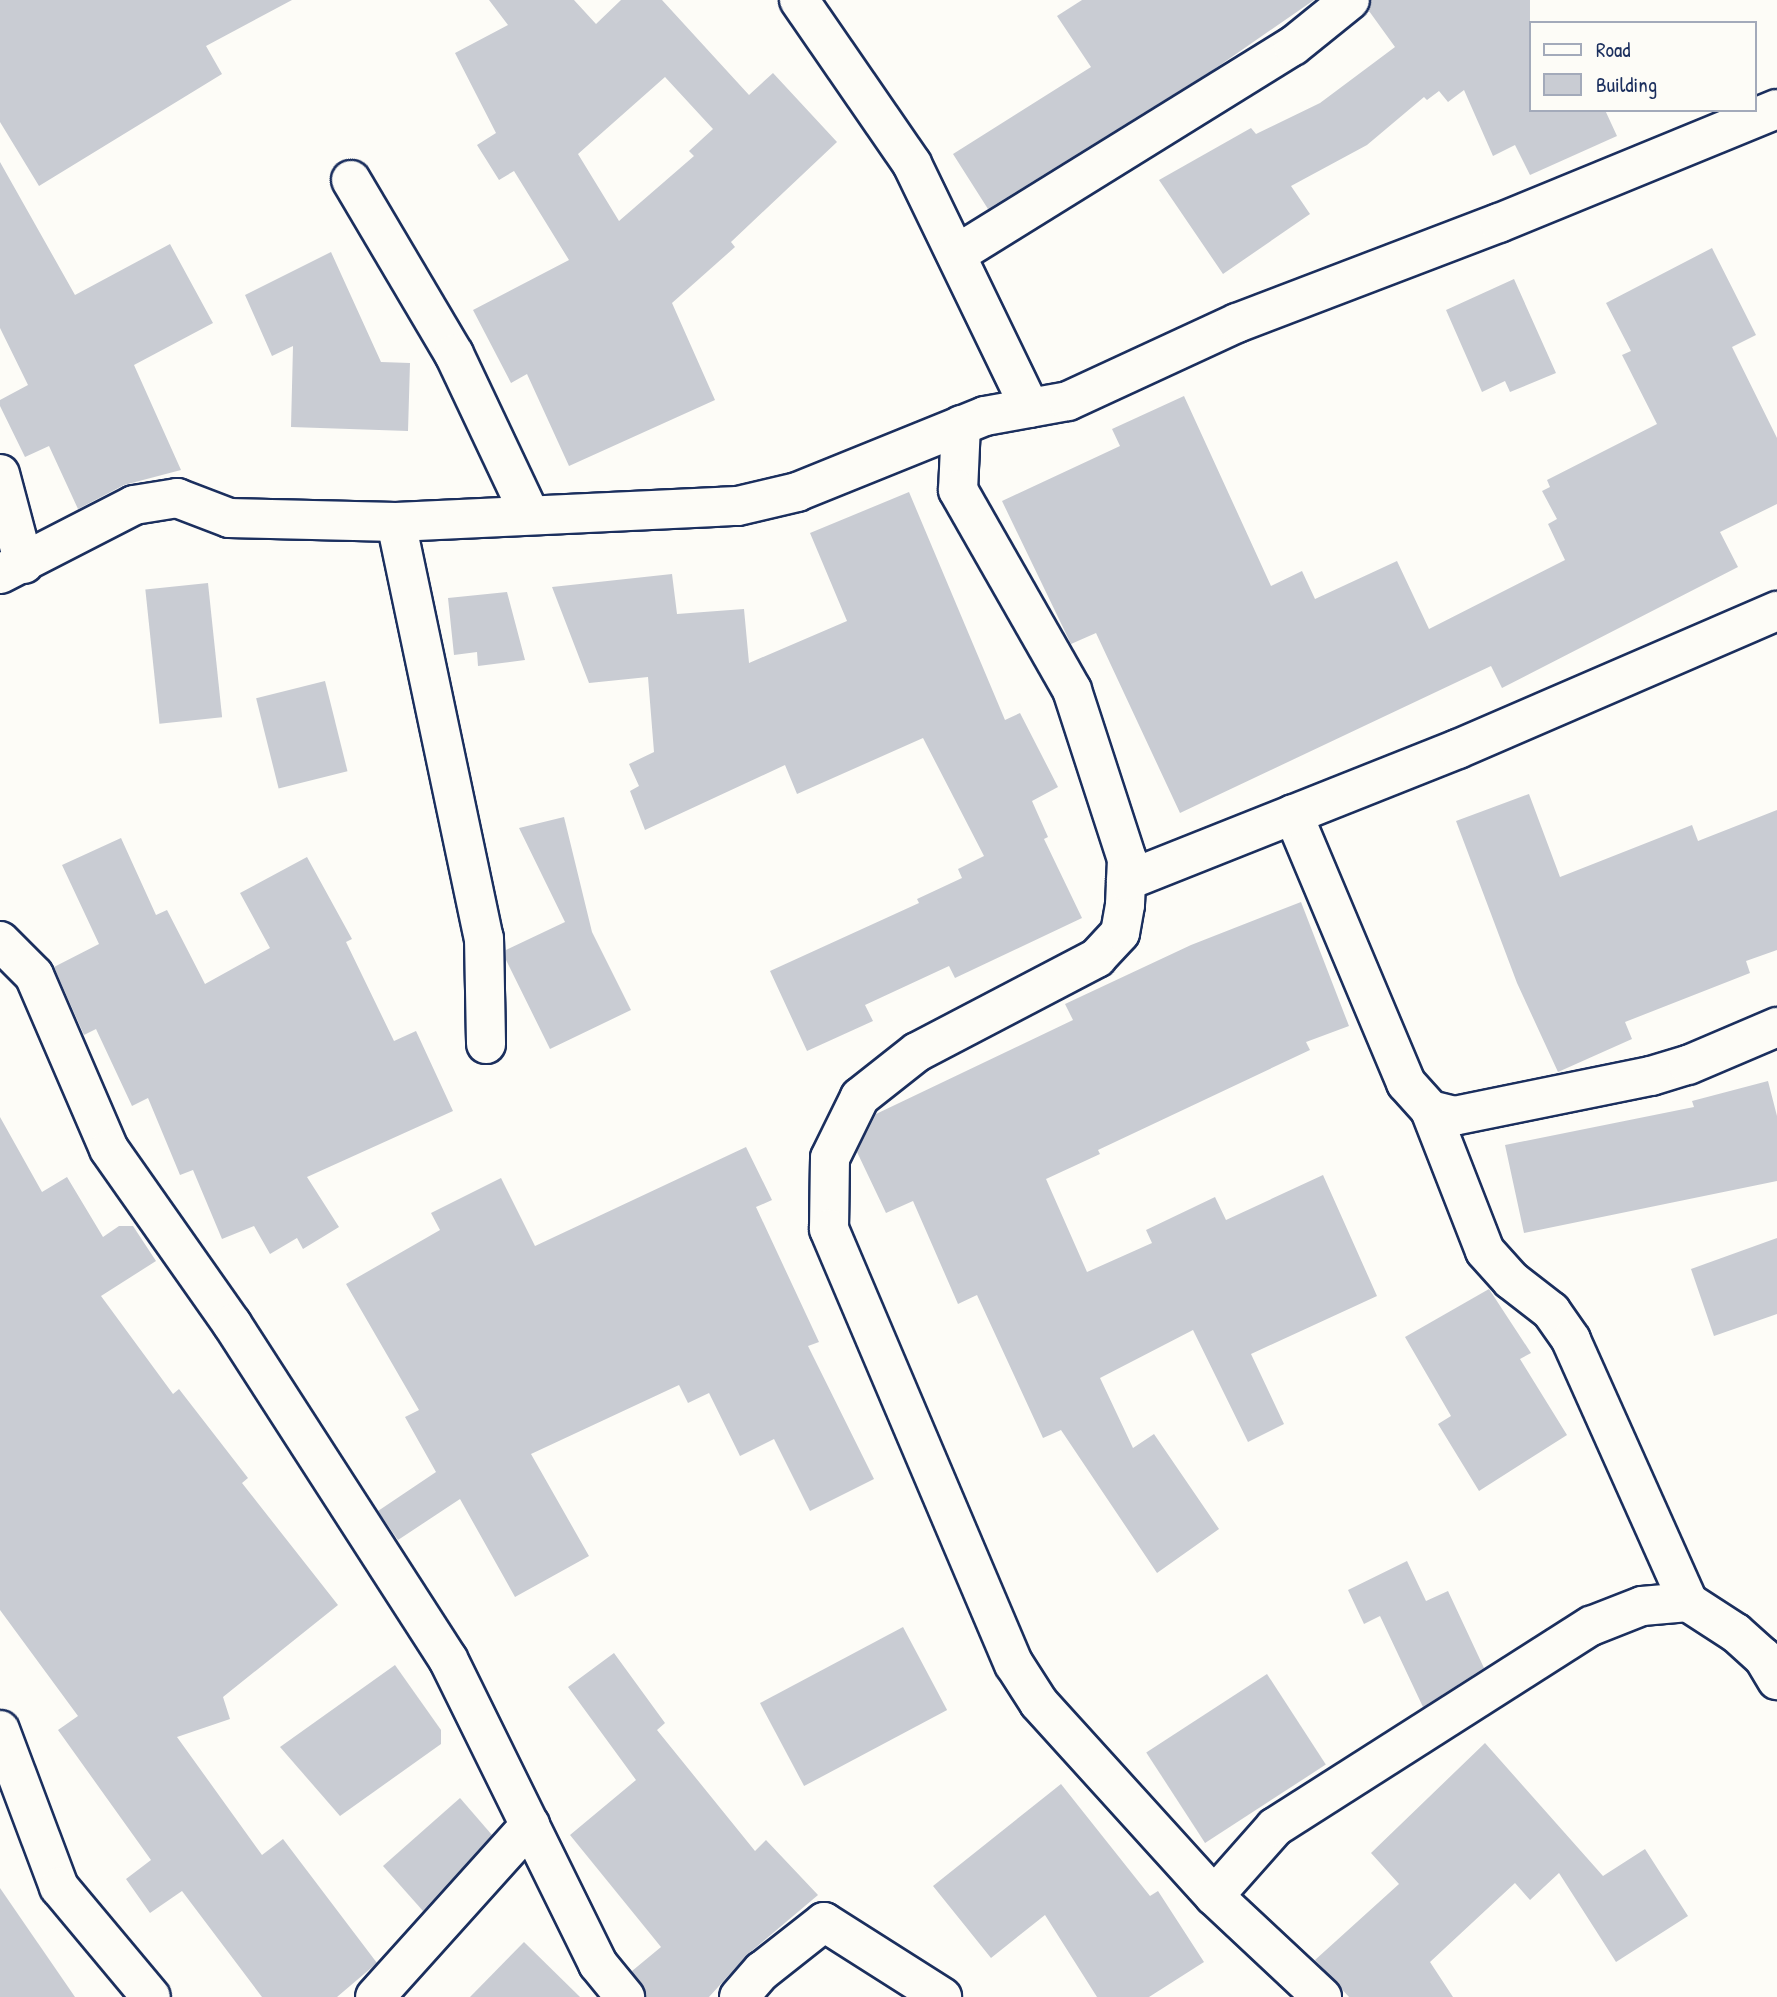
<!DOCTYPE html>
<html>
<head>
<meta charset="utf-8">
<style>
	body { margin:0 }
	#map { position:relative; width:1777px; height:1997px; overflow:hidden; background:#fdfcf7; font-family:"Patrick Hand",sans-serif }
	div>[style] { position:absolute }
	.building>* { inset:0; background:#c9ccd3; transform-origin:0 0 }
	.roads { filter:drop-shadow(2px 0 #1b2f5e) drop-shadow(-2px 0 #1b2f5e) drop-shadow(0 2px #1b2f5e) drop-shadow(0 -2px #1b2f5e) }
	.minor>* { height:38px; margin:-19px; padding:0 19px; transform-origin:19px; border-radius:19px; background:#fdfcf7 }
	span { translate:-50% -50%; white-space:nowrap; text-align:center; line-height:1.15; -webkit-text-stroke:5px #fdfcf7; paint-order:stroke }
	.legend { position:absolute; left:1529px; top:21px; width:228px; height:91px; box-sizing:border-box; background:#fdfcf7; border:2px solid #a3aaba; margin:0; padding:9px 12px; list-style:none; font-size:21px; color:#1b2f5e }
	.legend li { display:flex; align-items:center; gap:14px; height:35px }
	.legend b { width:35px; border:2px solid #a3aaba }
</style>
</head>
<body>
<div id="map">
	<div class="building">
		<i style="clip-path:polygon(0 0,292px 0,206px 46px,222px 74px,39px 186px,0 122px)"></i>
		<i style="clip-path:polygon(evenodd,489px 0,574px 0,596px 24px,621px 0,662px 0,749px 95px,773px 73px,837px 142px,731px 242px,735px 247px,672px 303px,715px 400px,569px 466px,527px 374px,511px 383px,473px 310px,569px 260px,514px 171px,499px 180px,477px 145px,496px 133px,455px 53px,508px 25px,489px 0,665px 77px,713px 129px,689px 151px,694px 156px,619px 221px,578px 154px,665px 77px)"></i>
		<i style="clip-path:polygon(1082px 0,1314px 0,1213px 70px,988px 209px,953px 154px,1091px 67px,1057px 16px)"></i>
		<i style="clip-path:polygon(1371px 0,1530px 0,1530px 110px,1605px 110px,1617px 136px,1530px 175px,1515px 145px,1493px 156px,1464px 90px,1448px 102px,1439px 91px,1427px 100px,1424px 97px,1367px 145px,1291px 186px,1310px 214px,1223px 274px,1159px 180px,1251px 128px,1256px 134px,1320px 103px,1395px 47px,1369px 11px)"></i>
		<i style="clip-path:polygon(0 162px,75px 295px,170px 244px,213px 323px,134px 365px,181px 470px,124px 485px,78px 509px,49px 446px,25px 457px,0 406px,0 400px,28px 385px,0 328px)"></i>
		<i style="clip-path:polygon(1712px 248px,1756px 335px,1732px 347px,1777px 438px,1777px 504px,1720px 532px,1738px 567px,1502px 688px,1491px 666px,1180px 813px,1096px 633px,1071px 644px,1002px 501px,1120px 446px,1112px 429px,1184px 396px,1271px 586px,1302px 571px,1315px 599px,1397px 561px,1429px 629px,1565px 560px,1548px 524px,1557px 519px,1542px 491px,1550px 487px,1547px 480px,1657px 424px,1622px 355px,1631px 351px,1606px 303px)"></i>
		<i style="clip-path:polygon(331px 252px,381px 362px,410px 363px,408px 431px,291px 427px,293px 346px,272px 356px,245px 295px)"></i>
		<i style="clip-path:polygon(1514px 279px,1556px 373px,1510px 392px,1505px 381px,1482px 392px,1446px 310px)"></i>
		<i style="clip-path:polygon(909px 492px,1005px 720px,1020px 713px,1058px 787px,1032px 801px,1048px 837px,1044px 839px,1082px 918px,955px 978px,949px 966px,865px 1005px,873px 1021px,807px 1051px,770px 971px,919px 903px,917px 899px,962px 878px,958px 869px,984px 856px,923px 738px,797px 794px,785px 765px,645px 830px,630px 791px,639px 786px,629px 764px,654px 752px,648px 677px,589px 683px,552px 587px,672px 574px,677px 614px,744px 609px,749px 663px,847px 621px,810px 533px)"></i>
		<i style="left:208px;top:583px;width:135px;height:63px;rotate:84deg"></i>
		<i style="clip-path:polygon(507px 592px,525px 660px,478px 666px,477px 652px,454px 655px,448px 598px)"></i>
		<i style="left:325px;top:681px;width:93px;height:71px;rotate:76deg"></i>
		<i style="clip-path:polygon(1529px 794px,1560px 877px,1692px 825px,1698px 841px,1777px 810px,1777px 950px,1746px 961px,1750px 973px,1625px 1022px,1632px 1039px,1558px 1072px,1517px 983px,1456px 821px)"></i>
		<i style="clip-path:polygon(564px 817px,592px 932px,631px 1010px,550px 1049px,506px 960px,506px 950px,565px 922px,519px 828px)"></i>
		<i style="clip-path:polygon(121px 838px,156px 915px,167px 910px,205px 984px,270px 948px,240px 893px,307px 857px,352px 939px,346px 942px,394px 1041px,416px 1031px,453px 1111px,307px 1177px,339px 1227px,303px 1249px,297px 1238px,270px 1254px,254px 1226px,222px 1239px,193px 1170px,180px 1175px,148px 1098px,132px 1106px,96px 1029px,84px 1035px,54px 967px,99px 944px,62px 865px)"></i>
		<i style="clip-path:polygon(1301px 902px,1349px 1026px,1306px 1042px,1310px 1050px,1098px 1150px,1100px 1154px,1046px 1179px,1087px 1272px,1152px 1243px,1146px 1230px,1215px 1197px,1226px 1220px,1323px 1175px,1377px 1296px,1251px 1354px,1284px 1424px,1248px 1442px,1193px 1330px,1100px 1378px,1133px 1448px,1154px 1434px,1219px 1529px,1157px 1573px,1061px 1430px,1043px 1438px,977px 1295px,958px 1304px,913px 1201px,886px 1213px,857px 1152px,876px 1114px,1073px 1020px,1065px 1004px,1191px 945px)"></i>
		<i style="clip-path:polygon(1768px 1081px,1777px 1116px,1777px 1181px,1524px 1233px,1505px 1145px,1694px 1107px,1692px 1101px)"></i>
		<i style="clip-path:polygon(0 1117px,42px 1192px,67px 1177px,103px 1237px,119px 1226px,133px 1226px,156px 1261px,101px 1296px,173px 1394px,179px 1389px,248px 1478px,242px 1483px,338px 1605px,223px 1697px,230px 1719px,177px 1737px,262px 1855px,283px 1839px,377px 1963px,337px 1997px,262px 1997px,182px 1891px,150px 1913px,126px 1879px,151px 1860px,58px 1730px,78px 1716px,0 1610px)"></i>
		<i style="clip-path:polygon(746px 1147px,772px 1200px,756px 1207px,819px 1342px,808px 1346px,874px 1479px,810px 1511px,774px 1439px,740px 1456px,709px 1393px,688px 1403px,679px 1385px,531px 1454px,589px 1556px,515px 1597px,460px 1499px,398px 1540px,378px 1511px,436px 1472px,405px 1417px,419px 1410px,346px 1284px,440px 1230px,431px 1213px,501px 1178px,535px 1246px)"></i>
		<i style="clip-path:polygon(1777px 1238px,1777px 1314px,1714px 1336px,1691px 1269px)"></i>
		<i style="clip-path:polygon(1489px 1289px,1531px 1353px,1520px 1359px,1567px 1435px,1479px 1491px,1438px 1424px,1451px 1416px,1405px 1337px)"></i>
		<i style="clip-path:polygon(1407px 1561px,1426px 1601px,1448px 1591px,1484px 1668px,1423px 1707px,1380px 1616px,1364px 1624px,1348px 1590px)"></i>
		<i style="left:903px;top:1627px;width:94px;height:162px;rotate:62deg"></i>
		<i style="clip-path:polygon(614px 1653px,665px 1723px,657px 1730px,755px 1851px,766px 1840px,818px 1895px,748px 1954px,709px 1997px,646px 1997px,632px 1971px,661px 1947px,570px 1835px,636px 1780px,568px 1687px)"></i>
		<i style="clip-path:polygon(395px 1665px,441px 1730px,441px 1744px,340px 1816px,280px 1747px)"></i>
		<i style="left:1267px;top:1674px;width:108px;height:144px;rotate:57deg"></i>
		<i style="clip-path:polygon(1485px 1743px,1603px 1876px,1645px 1849px,1688px 1916px,1616px 1962px,1559px 1873px,1530px 1900px,1515px 1883px,1430px 1962px,1453px 1997px,1349px 1997px,1315px 1960px,1399px 1884px,1371px 1853px)"></i>
		<i style="clip-path:polygon(1061px 1784px,1150px 1896px,1158px 1891px,1204px 1962px,1149px 1997px,1097px 1997px,1045px 1915px,991px 1958px,933px 1886px)"></i>
		<i style="clip-path:polygon(460px 1798px,492px 1835px,423px 1911px,383px 1866px)"></i>
		<i style="clip-path:polygon(0 1888px,75px 1997px,0 1997px)"></i>
		<i style="clip-path:polygon(524px 1942px,580px 1997px,470px 1997px)"></i>
	</div>
	<div class="roads">
		<div class="minor">
			<i style="left:799px;top:0;width:199px;rotate:55.4deg"></i>
			<i style="left:912px;top:164px;width:271px;rotate:64.2deg"></i>
			<i style="left:351px;top:180px;width:202px;rotate:59.4deg"></i>
			<i style="left:454px;top:354px;width:176px;rotate:64.7deg"></i>
			<i style="left:957px;top:254px;width:395px;rotate:-31.8deg"></i>
			<i style="left:1293px;top:46px;width:73px;rotate:-38.9deg"></i>
			<i style="left:961px;top:425px;width:65px;rotate:92.6deg"></i>
			<i style="left:958px;top:490px;width:230px;rotate:60.3deg"></i>
			<i style="left:1072px;top:690px;width:178px;rotate:72deg"></i>
			<i style="left:1127px;top:859px;width:46px;rotate:92.5deg"></i>
			<i style="left:1125px;top:905px;width:28px;rotate:100deg"></i>
			<i style="left:1120px;top:933px;width:34px;rotate:133deg"></i>
			<i style="left:1097px;top:958px;width:203px;rotate:152.4deg"></i>
			<i style="left:917px;top:1052px;width:73px;rotate:141.7deg"></i>
			<i style="left:860px;top:1097px;width:68px;rotate:116.2deg"></i>
			<i style="left:830px;top:1158px;width:71px;rotate:90.8deg"></i>
			<i style="left:829px;top:1229px;width:473px;rotate:67deg"></i>
			<i style="left:1014px;top:1664px;width:46px;rotate:57.3deg"></i>
			<i style="left:1039px;top:1703px;width:261px;rotate:47.8deg"></i>
			<i style="left:1214px;top:1896px;width:148px;rotate:43.1deg"></i>
			<i style="left:0;top:474px;width:93px;rotate:75.1deg"></i>
			<i style="left:396px;top:522px;width:425px;rotate:78.1deg"></i>
			<i style="left:484px;top:938px;width:106px;rotate:88.9deg"></i>
			<i style="left:0;top:574px;width:151px;rotate:-27.2deg"></i>
			<i style="left:134px;top:505px;width:44px;rotate:-9.2deg"></i>
			<i style="left:177px;top:498px;width:56px;rotate:21deg"></i>
			<i style="left:229px;top:518px;width:167px;rotate:1.4deg"></i>
			<i style="left:396px;top:522px;width:342px;rotate:-2.7deg"></i>
			<i style="left:738px;top:506px;width:61px;rotate:-13.3deg"></i>
			<i style="left:797px;top:492px;width:203px;rotate:-22deg"></i>
			<i style="left:985px;top:416px;width:84px;rotate:-10.2deg"></i>
			<i style="left:1068px;top:401px;width:186px;rotate:-24.8deg"></i>
			<i style="left:1237px;top:323px;width:280px;rotate:-20.9deg"></i>
			<i style="left:1499px;top:223px;width:300px;rotate:-22.3deg"></i>
			<i style="left:1293px;top:814px;width:292px;rotate:67.2deg"></i>
			<i style="left:1406px;top:1083px;width:36px;rotate:48deg"></i>
			<i style="left:1430px;top:1110px;width:25px;rotate:14deg"></i>
			<i style="left:1454px;top:1116px;width:201px;rotate:-11.5deg"></i>
			<i style="left:1651px;top:1076px;width:39px;rotate:-17deg"></i>
			<i style="left:1688px;top:1065px;width:97px;rotate:-23.1deg"></i>
			<i style="left:1126px;top:881px;width:357px;rotate:-21.7deg"></i>
			<i style="left:1458px;top:749px;width:348px;rotate:-23.4deg"></i>
			<i style="left:0;top:941px;width:48px;rotate:45deg"></i>
			<i style="left:34px;top:975px;width:189px;rotate:66.7deg"></i>
			<i style="left:109px;top:1149px;width:214px;rotate:54.9deg"></i>
			<i style="left:232px;top:1324px;width:399px;rotate:57.2deg"></i>
			<i style="left:448px;top:1659px;width:340px;rotate:63.8deg"></i>
			<i style="left:598px;top:1964px;width:43px;rotate:50.7deg"></i>
			<i style="left:1430px;top:1110px;width:151px;rotate:68.7deg"></i>
			<i style="left:1485px;top:1251px;width:39px;rotate:48deg"></i>
			<i style="left:1511px;top:1280px;width:51px;rotate:37.8deg"></i>
			<i style="left:1551px;top:1311px;width:35px;rotate:55deg"></i>
			<i style="left:1571px;top:1340px;width:287px;rotate:65.9deg"></i>
			<i style="left:1688px;top:1602px;width:57px;rotate:32.9deg"></i>
			<i style="left:1736px;top:1633px;width:36px;rotate:42deg"></i>
			<i style="left:1763px;top:1657px;width:27px;rotate:59deg"></i>
			<i style="left:0;top:1730px;width:168px;rotate:69.4deg"></i>
			<i style="left:59px;top:1887px;width:143px;rotate:50.1deg"></i>
			<i style="left:1214px;top:1896px;width:92px;rotate:-48.5deg"></i>
			<i style="left:1275px;top:1827px;width:375px;rotate:-32.5deg"></i>
			<i style="left:1591px;top:1626px;width:55px;rotate:-21.4deg"></i>
			<i style="left:1642px;top:1606px;width:46px;rotate:-5deg"></i>
			<i style="left:375px;top:1997px;width:232px;rotate:-48deg"></i>
			<i style="left:739px;top:1997px;width:35px;rotate:-49deg"></i>
			<i style="left:762px;top:1971px;width:79px;rotate:-38.3deg"></i>
			<i style="left:824px;top:1922px;width:140px;rotate:32.4deg"></i>
		</div>
	</div>
	<ul class="legend">
	<li><b style="height:9px;background:#fdfcf7"></b>Road</li>
	<li><b style="height:19px;background:#c9ccd3"></b>Building</li>
	</ul>
</div>
</body>
</html>
